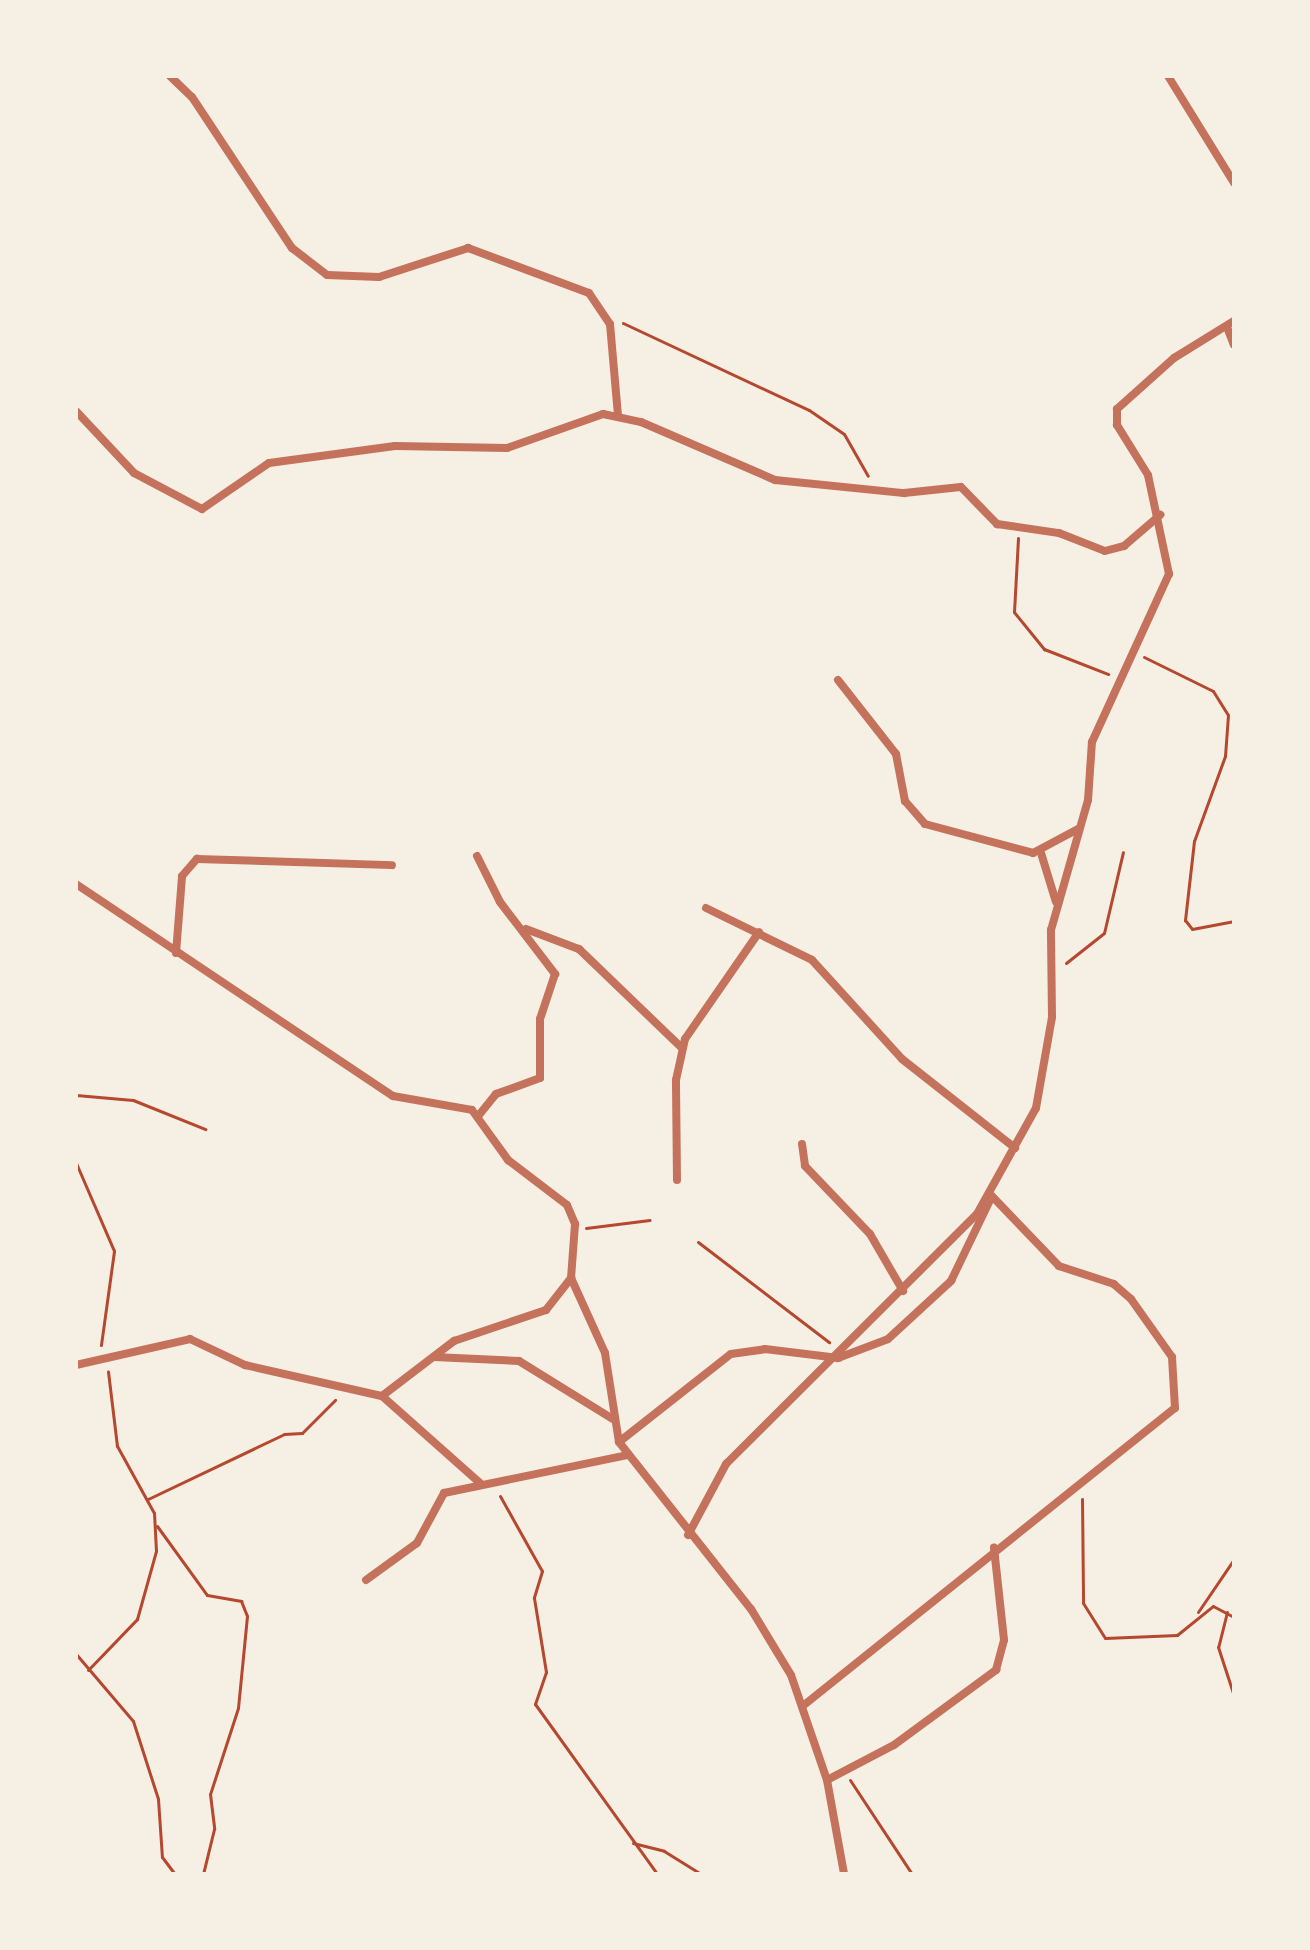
<!DOCTYPE html>
<html>
<head>
<meta charset="utf-8">
<style>
	body { margin:0 }
	#map { position:relative; width:1310px; height:1950px; overflow:hidden; background:#f6efe4; font-family:"Varela Round",sans-serif }
	div>[style] { position:absolute }
	.path>* { height:3px; margin:-1.5px; padding:0 1.5px; transform-origin:1.5px; border-radius:1.5px; background:#b5482f }
	.minor>* { height:8px; margin:-4px; padding:0 4px; transform-origin:4px; border-radius:4px; background:#c5725c }
	span { translate:-50% -50%; white-space:nowrap; text-align:center; line-height:1.15; -webkit-text-stroke:8px #f6efe4; paint-order:stroke }
	.frame { position:absolute; inset:0; border:78px solid #f6efe4; pointer-events:none }
</style>
</head>
<body>
<div id="map">
	<div class="path">
		<i style="left:623px;top:323px;width:205px;rotate:25.1deg"></i>
		<i style="left:809px;top:410px;width:42px;rotate:34.4deg"></i>
		<i style="left:844px;top:434px;width:48px;rotate:60.3deg"></i>
		<i style="left:1018px;top:538px;width:74px;rotate:93.1deg"></i>
		<i style="left:1014px;top:612px;width:48px;rotate:51deg"></i>
		<i style="left:1044px;top:649px;width:69px;rotate:21.3deg"></i>
		<i style="left:1144px;top:657px;width:77px;rotate:26.2deg"></i>
		<i style="left:1213px;top:691px;width:28px;rotate:58deg"></i>
		<i style="left:1228px;top:715px;width:41px;rotate:94.2deg"></i>
		<i style="left:1225px;top:756px;width:90px;rotate:110deg"></i>
		<i style="left:1194px;top:841px;width:80px;rotate:96.5deg"></i>
		<i style="left:1185px;top:920px;width:11px;rotate:52deg"></i>
		<i style="left:1192px;top:929px;width:43px;rotate:-10.8deg"></i>
		<i style="left:1066px;top:963px;width:48px;rotate:-38.3deg"></i>
		<i style="left:1104px;top:933px;width:83px;rotate:-76.8deg"></i>
		<i style="left:76px;top:1095px;width:57px;rotate:5deg"></i>
		<i style="left:133px;top:1100px;width:78px;rotate:21.9deg"></i>
		<i style="left:76px;top:1163px;width:96px;rotate:66.6deg"></i>
		<i style="left:114px;top:1251px;width:95px;rotate:97.9deg"></i>
		<i style="left:586px;top:1228px;width:64px;rotate:-7.1deg"></i>
		<i style="left:698px;top:1242px;width:165px;rotate:37.4deg"></i>
		<i style="left:500px;top:1496px;width:86px;rotate:60.8deg"></i>
		<i style="left:542px;top:1571px;width:28px;rotate:107deg"></i>
		<i style="left:534px;top:1598px;width:75px;rotate:80.8deg"></i>
		<i style="left:546px;top:1672px;width:34px;rotate:109deg"></i>
		<i style="left:535px;top:1704px;width:209px;rotate:54.3deg"></i>
		<i style="left:148px;top:1499px;width:151px;rotate:-25.5deg"></i>
		<i style="left:284px;top:1434px;width:18px;rotate:-3deg"></i>
		<i style="left:302px;top:1433px;width:47px;rotate:-45deg"></i>
		<i style="left:1082px;top:1499px;width:104px;rotate:89.4deg"></i>
		<i style="left:1083px;top:1603px;width:41px;rotate:57.8deg"></i>
		<i style="left:1105px;top:1638px;width:72px;rotate:-2.4deg"></i>
		<i style="left:1177px;top:1635px;width:46px;rotate:-38.9deg"></i>
		<i style="left:1213px;top:1606px;width:24px;rotate:28deg"></i>
		<i style="left:157px;top:1526px;width:85px;rotate:54.1deg"></i>
		<i style="left:207px;top:1595px;width:35px;rotate:10deg"></i>
		<i style="left:241px;top:1601px;width:16px;rotate:68deg"></i>
		<i style="left:247px;top:1616px;width:92px;rotate:95.6deg"></i>
		<i style="left:238px;top:1708px;width:90px;rotate:108deg"></i>
		<i style="left:210px;top:1794px;width:35px;rotate:83deg"></i>
		<i style="left:214px;top:1829px;width:46px;rotate:103.7deg"></i>
		<i style="left:1198px;top:1612px;width:64px;rotate:-55.8deg"></i>
		<i style="left:1227px;top:1612px;width:36px;rotate:104deg"></i>
		<i style="left:1218px;top:1647px;width:52px;rotate:71.9deg"></i>
		<i style="left:76px;top:1654px;width:88px;rotate:49.6deg"></i>
		<i style="left:133px;top:1721px;width:82px;rotate:72.2deg"></i>
		<i style="left:158px;top:1799px;width:58px;rotate:86.1deg"></i>
		<i style="left:162px;top:1857px;width:21px;rotate:53deg"></i>
		<i style="left:88px;top:1670px;width:71px;rotate:-46.1deg"></i>
		<i style="left:137px;top:1619px;width:71px;rotate:-74.4deg"></i>
		<i style="left:156px;top:1551px;width:38px;rotate:-93deg"></i>
		<i style="left:154px;top:1513px;width:77px;rotate:-118.9deg"></i>
		<i style="left:117px;top:1446px;width:75px;rotate:-96.9deg"></i>
		<i style="left:850px;top:1780px;width:113px;rotate:56.6deg"></i>
		<i style="left:633px;top:1843px;width:32px;rotate:14deg"></i>
		<i style="left:664px;top:1851px;width:44px;rotate:31.9deg"></i>
	</div>
	<div class="minor">
		<i style="left:170px;top:76px;width:30px;rotate:44deg"></i>
		<i style="left:192px;top:97px;width:181px;rotate:56.5deg"></i>
		<i style="left:292px;top:248px;width:44px;rotate:37.6deg"></i>
		<i style="left:327px;top:275px;width:52px;rotate:2.2deg"></i>
		<i style="left:379px;top:277px;width:94px;rotate:-18deg"></i>
		<i style="left:468px;top:248px;width:129px;rotate:20.4deg"></i>
		<i style="left:589px;top:293px;width:37px;rotate:56deg"></i>
		<i style="left:610px;top:324px;width:91px;rotate:85deg"></i>
		<i style="left:1168px;top:76px;width:126px;rotate:58.3deg"></i>
		<i style="left:1227px;top:327px;width:19px;rotate:69deg"></i>
		<i style="left:76px;top:411px;width:85px;rotate:46.9deg"></i>
		<i style="left:134px;top:473px;width:77px;rotate:27.9deg"></i>
		<i style="left:202px;top:509px;width:81px;rotate:-34.5deg"></i>
		<i style="left:269px;top:463px;width:127px;rotate:-7.7deg"></i>
		<i style="left:395px;top:446px;width:112px;rotate:1deg"></i>
		<i style="left:507px;top:448px;width:102px;rotate:-19.5deg"></i>
		<i style="left:603px;top:414px;width:39px;rotate:12deg"></i>
		<i style="left:641px;top:422px;width:146px;rotate:23.4deg"></i>
		<i style="left:775px;top:480px;width:130px;rotate:5.8deg"></i>
		<i style="left:904px;top:493px;width:57px;rotate:-6deg"></i>
		<i style="left:961px;top:487px;width:52px;rotate:45.8deg"></i>
		<i style="left:997px;top:524px;width:63px;rotate:8.3deg"></i>
		<i style="left:1059px;top:533px;width:49px;rotate:21.4deg"></i>
		<i style="left:1105px;top:551px;width:20px;rotate:-15deg"></i>
		<i style="left:1124px;top:546px;width:48px;rotate:-40.7deg"></i>
		<i style="left:838px;top:680px;width:94px;rotate:51.9deg"></i>
		<i style="left:896px;top:754px;width:48px;rotate:79.2deg"></i>
		<i style="left:905px;top:801px;width:30px;rotate:49deg"></i>
		<i style="left:925px;top:824px;width:112px;rotate:15deg"></i>
		<i style="left:1033px;top:853px;width:51px;rotate:-28.1deg"></i>
		<i style="left:1041px;top:853px;width:51px;rotate:73deg"></i>
		<i style="left:477px;top:856px;width:51px;rotate:63.4deg"></i>
		<i style="left:500px;top:902px;width:91px;rotate:52.6deg"></i>
		<i style="left:555px;top:974px;width:47px;rotate:108.4deg"></i>
		<i style="left:540px;top:1019px;width:59px;rotate:90deg"></i>
		<i style="left:540px;top:1078px;width:47px;rotate:160deg"></i>
		<i style="left:496px;top:1094px;width:28px;rotate:129deg"></i>
		<i style="left:76px;top:884px;width:381px;rotate:33.8deg"></i>
		<i style="left:393px;top:1096px;width:80px;rotate:10deg"></i>
		<i style="left:472px;top:1110px;width:62px;rotate:54.2deg"></i>
		<i style="left:508px;top:1160px;width:74px;rotate:37.3deg"></i>
		<i style="left:567px;top:1205px;width:21px;rotate:67deg"></i>
		<i style="left:575px;top:1224px;width:54px;rotate:94.2deg"></i>
		<i style="left:571px;top:1278px;width:82px;rotate:65.6deg"></i>
		<i style="left:605px;top:1353px;width:90px;rotate:81.1deg"></i>
		<i style="left:619px;top:1442px;width:213px;rotate:51.7deg"></i>
		<i style="left:751px;top:1609px;width:77px;rotate:58.8deg"></i>
		<i style="left:791px;top:1675px;width:111px;rotate:71.1deg"></i>
		<i style="left:827px;top:1780px;width:96px;rotate:79.7deg"></i>
		<i style="left:706px;top:908px;width:118px;rotate:26.1deg"></i>
		<i style="left:812px;top:960px;width:134px;rotate:47.7deg"></i>
		<i style="left:902px;top:1059px;width:144px;rotate:38.2deg"></i>
		<i style="left:526px;top:929px;width:57px;rotate:20.7deg"></i>
		<i style="left:579px;top:949px;width:143px;rotate:43.9deg"></i>
		<i style="left:176px;top:953px;width:77px;rotate:-85.5deg"></i>
		<i style="left:182px;top:876px;width:23px;rotate:-49deg"></i>
		<i style="left:197px;top:859px;width:195px;rotate:1.8deg"></i>
		<i style="left:802px;top:1144px;width:22px;rotate:82deg"></i>
		<i style="left:805px;top:1166px;width:94px;rotate:46.3deg"></i>
		<i style="left:870px;top:1234px;width:66px;rotate:59.9deg"></i>
		<i style="left:677px;top:1180px;width:100px;rotate:-90.6deg"></i>
		<i style="left:676px;top:1080px;width:42px;rotate:-77.6deg"></i>
		<i style="left:685px;top:1039px;width:130px;rotate:-55.3deg"></i>
		<i style="left:434px;top:1357px;width:85px;rotate:2.7deg"></i>
		<i style="left:519px;top:1361px;width:110px;rotate:31.7deg"></i>
		<i style="left:76px;top:1365px;width:117px;rotate:-12.8deg"></i>
		<i style="left:190px;top:1339px;width:61px;rotate:25.3deg"></i>
		<i style="left:245px;top:1365px;width:140px;rotate:12.8deg"></i>
		<i style="left:382px;top:1396px;width:91px;rotate:-37.4deg"></i>
		<i style="left:454px;top:1341px;width:97px;rotate:-18.6deg"></i>
		<i style="left:546px;top:1310px;width:41px;rotate:-52deg"></i>
		<i style="left:382px;top:1396px;width:131px;rotate:41.6deg"></i>
		<i style="left:619px;top:1442px;width:142px;rotate:-38.2deg"></i>
		<i style="left:731px;top:1354px;width:34px;rotate:-8deg"></i>
		<i style="left:765px;top:1349px;width:74px;rotate:7deg"></i>
		<i style="left:838px;top:1358px;width:53px;rotate:-20.8deg"></i>
		<i style="left:888px;top:1339px;width:86px;rotate:-42.6deg"></i>
		<i style="left:951px;top:1281px;width:90px;rotate:-64.3deg"></i>
		<i style="left:688px;top:1535px;width:81px;rotate:-61.8deg"></i>
		<i style="left:726px;top:1464px;width:354px;rotate:-44.9deg"></i>
		<i style="left:977px;top:1214px;width:121px;rotate:-60.9deg"></i>
		<i style="left:1036px;top:1108px;width:92px;rotate:-80deg"></i>
		<i style="left:1052px;top:1017px;width:87px;rotate:-90.7deg"></i>
		<i style="left:1051px;top:930px;width:135px;rotate:-74.1deg"></i>
		<i style="left:1088px;top:800px;width:58px;rotate:-86.1deg"></i>
		<i style="left:1092px;top:742px;width:185px;rotate:-65.4deg"></i>
		<i style="left:1169px;top:574px;width:101px;rotate:-102deg"></i>
		<i style="left:1148px;top:475px;width:59px;rotate:-121.8deg"></i>
		<i style="left:1117px;top:425px;width:16px;rotate:-90deg"></i>
		<i style="left:1117px;top:409px;width:76px;rotate:-41.8deg"></i>
		<i style="left:1174px;top:358px;width:70px;rotate:-31.7deg"></i>
		<i style="left:366px;top:1580px;width:63px;rotate:-36deg"></i>
		<i style="left:417px;top:1543px;width:57px;rotate:-61.6deg"></i>
		<i style="left:444px;top:1493px;width:187px;rotate:-11.7deg"></i>
		<i style="left:804px;top:1705px;width:475px;rotate:-38.7deg"></i>
		<i style="left:1175px;top:1408px;width:51px;rotate:-93.4deg"></i>
		<i style="left:1172px;top:1357px;width:71px;rotate:-125.3deg"></i>
		<i style="left:1131px;top:1299px;width:23px;rotate:-139deg"></i>
		<i style="left:1114px;top:1284px;width:58px;rotate:-161.9deg"></i>
		<i style="left:1059px;top:1266px;width:98px;rotate:-133.8deg"></i>
		<i style="left:827px;top:1780px;width:76px;rotate:-27.6deg"></i>
		<i style="left:894px;top:1745px;width:127px;rotate:-36.3deg"></i>
		<i style="left:996px;top:1670px;width:31px;rotate:-75deg"></i>
		<i style="left:1004px;top:1640px;width:93px;rotate:-96.2deg"></i>
	</div>
	<div class="frame"></div>
</div>
</body>
</html>
